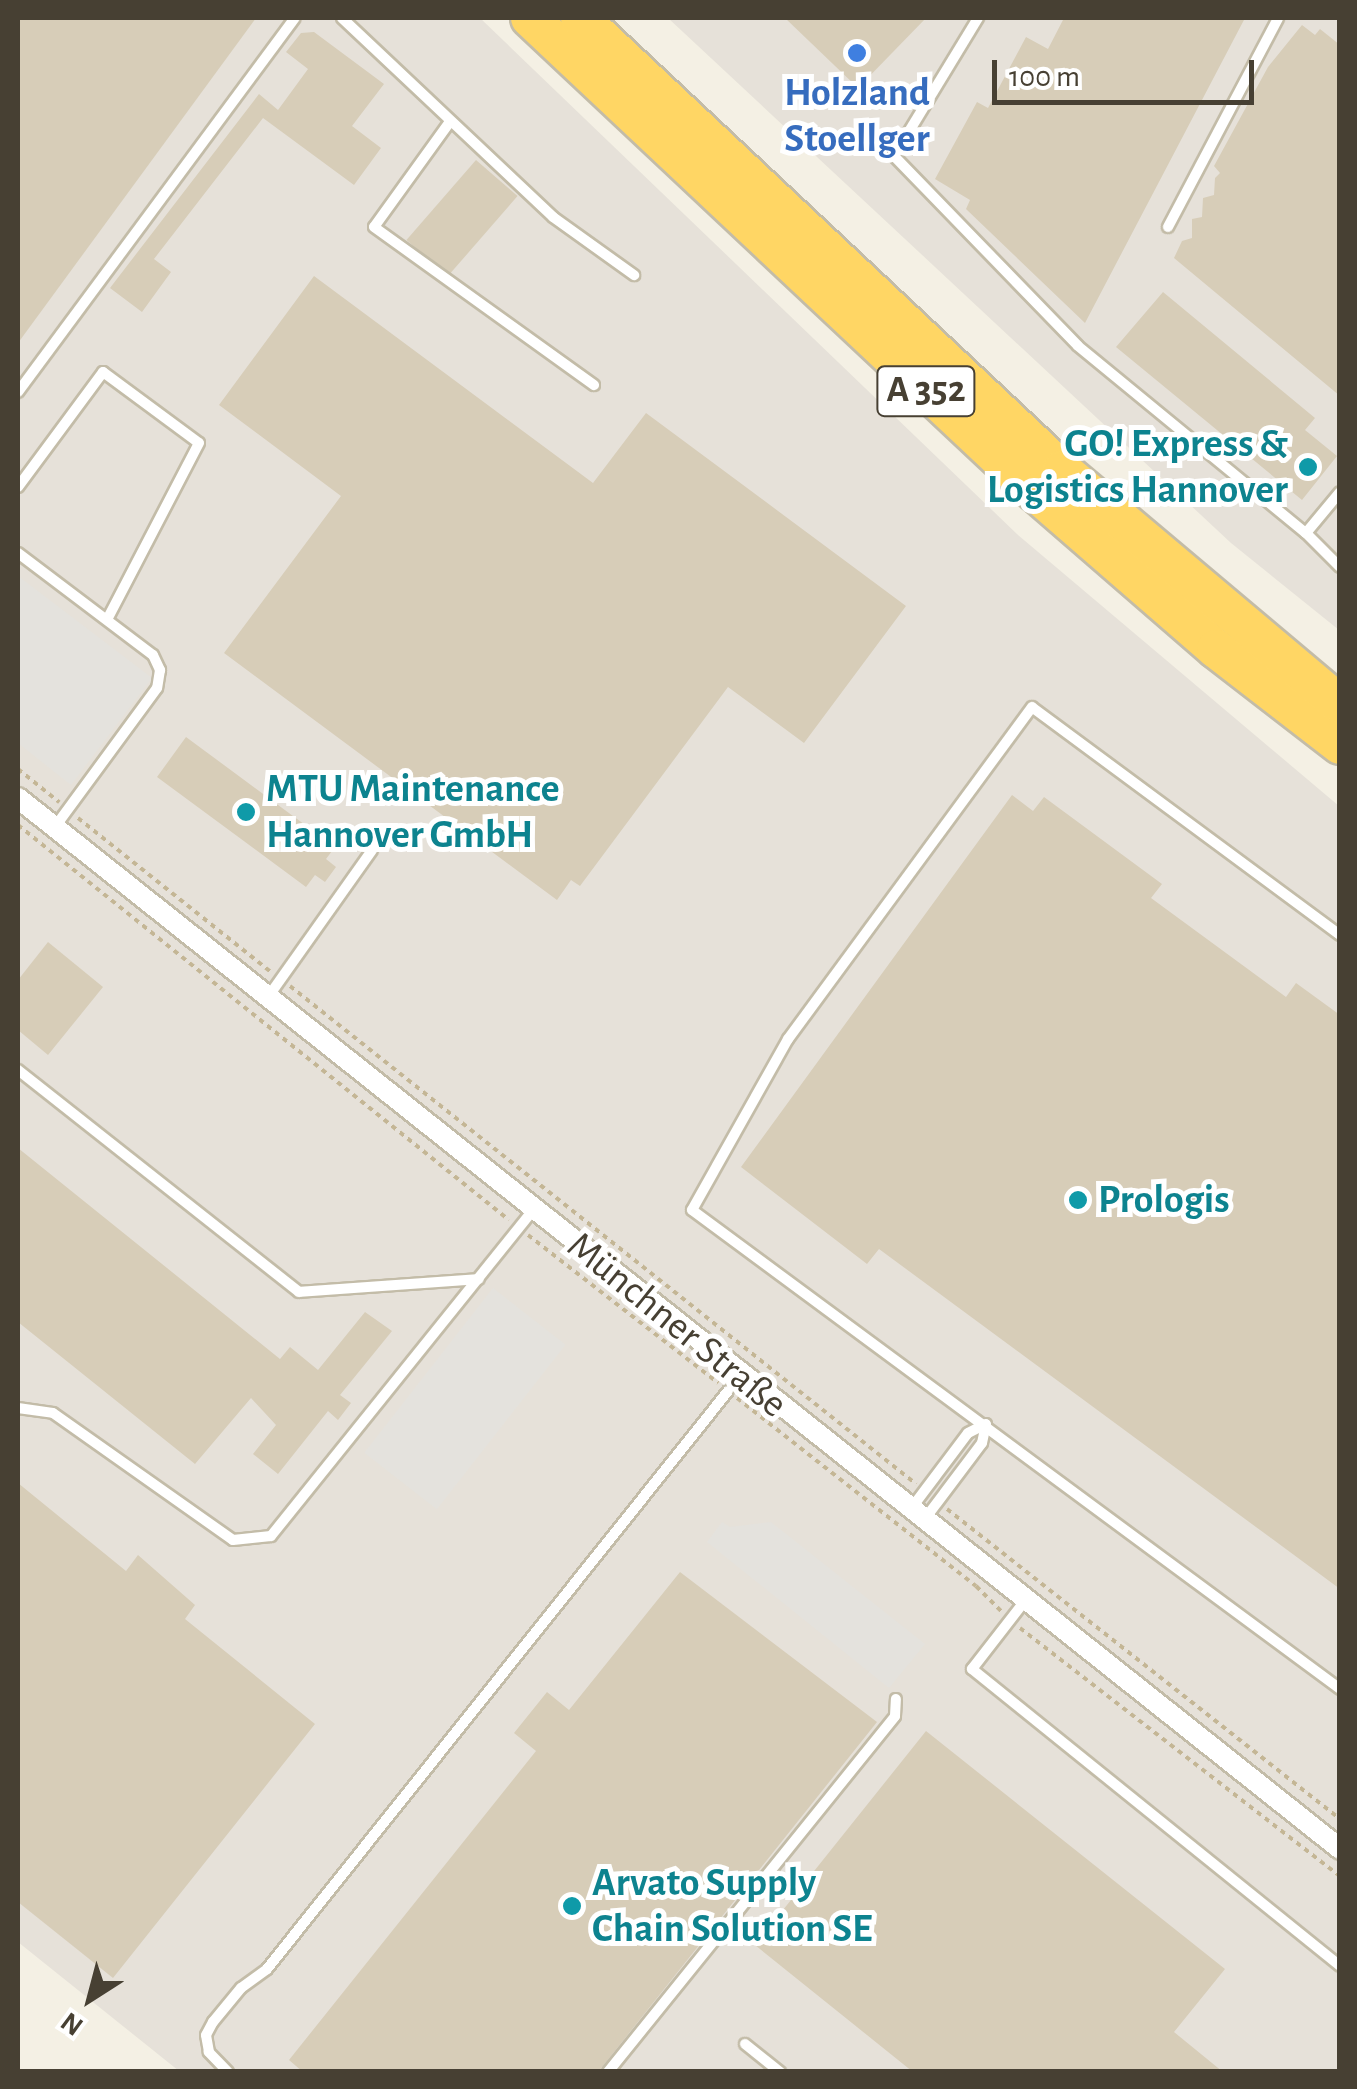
<!DOCTYPE html>
<html>
<head>
<meta charset="utf-8">
<style>
	body { margin:0 }
	#map { position:relative; width:1357px; height:2089px; overflow:hidden; background:#f4f0e4; font-family:"Alegreya Sans",sans-serif }
	div>[style] { position:absolute }
	.industrial>* { inset:0; background:#e6e1d9 }
	.parking>* { inset:0; background:#e4e2dd; transform-origin:0 0 }
	.building>* { inset:0; background:#d7cdb8; transform-origin:0 0 }
	.path>* { height:4px; margin-top:-2px; transform-origin:0; background:repeating-linear-gradient(90deg,#c4b695 0 5px,transparent 0 10px) }
	.roads { filter:drop-shadow(2px 0 #c3bca8) drop-shadow(-2px 0 #c3bca8) drop-shadow(0 2px #c3bca8) drop-shadow(0 -2px #c3bca8) }
	.lane>* { height:10px; margin:-5px; padding:0 5px; transform-origin:5px; border-radius:5px; background:#fff }
	.street>* { height:20px; margin:-10px; padding:0 10px; transform-origin:10px; border-radius:10px; background:#fff }
	.highway>* { height:38px; margin:-19px; padding:0 19px; transform-origin:19px; border-radius:19px; background:#ffd664 }
	.dots>* { width:28px; height:28px; translate:-50% -50%; box-sizing:border-box; border:5px solid #fff; border-radius:50% }
	span { translate:-50% -50%; white-space:nowrap; text-align:center; line-height:1.15; -webkit-text-stroke:10px #fff; paint-order:stroke }
	.shield-label span { padding:2px 8px; background:#fff; border:2px solid; border-radius:8px; -webkit-text-stroke-width:0 }
	.shield-label { font-size:38px; color:#474033; font-weight:700 }
	.shop-label { font-size:40px; color:#366cbe; font-weight:700 }
	.culture-label { font-size:40px; color:#0d838f; font-weight:700 }
	.right { translate:-100% -50%; text-align:right }
	.left { translate:0 -50%; text-align:left }
	.street-label { font-size:40px; color:#474033 }
	.frame { position:absolute; inset:0; border:20px solid #474033; pointer-events:none }
	.north { position:absolute; left:40px; top:1949px; width:100px; height:100px; -webkit-text-stroke:8px #fff; paint-order:stroke; rotate:216deg; font-size:28px; font-weight:700; line-height:40px; text-align:center; color:#474033 }
	.north::after { content:''; display:block; margin:auto; width:35px; height:45px; background:#474033; clip-path:polygon(50% 0,100% 100%,50% 72%,0 100%) }
	.scale { position:absolute; left:992px; top:60px; width:262px; height:45px; box-sizing:border-box; border:5px solid #474033; border-top:0; padding-left:12px; font-size:30px; line-height:35px; white-space:nowrap; color:#474033; -webkit-text-stroke:8px #fff; paint-order:stroke }
</style>
</head>
<body>
<div id="map">
	<div class="industrial">
		<i style="clip-path:polygon(18px 18px,480px 18px,1018px 535px,1339px 806px,1339px 2071px,179px 2071px,18px 1942px)"></i>
		<i style="clip-path:polygon(668px 18px,1339px 18px,1339px 630px,1231px 543px)"></i>
	</div>
	<div class="parking">
		<i style="clip-path:polygon(18px 576px,152px 678px,71px 785px,18px 743px)"></i>
		<i style="left:493px;top:1288px;width:92px;height:209px;rotate:38deg"></i>
		<i style="clip-path:polygon(722px 1522px,730px 1527px,771px 1522px,925px 1644px,889px 1688px,707px 1542px)"></i>
	</div>
	<div class="building">
		<i style="clip-path:polygon(18px 18px,256px 18px,18px 343px)"></i>
		<i style="clip-path:polygon(785px 18px,926px 18px,858px 88px)"></i>
		<i style="clip-path:polygon(1064px 18px,1245px 18px,1085px 323px,966px 209px,970px 200px,935px 179px,977px 102px,988px 108px,1026px 37px,1048px 49px)"></i>
		<i style="clip-path:polygon(1302px 25px,1315px 35px,1320px 29px,1340px 45px,1340px 396px,1174px 258px,1182px 241px,1192px 238px,1192px 219px,1202px 217px,1203px 198px,1214px 195px,1215px 178px,1220px 173px,1214px 166px,1268px 67px)"></i>
		<i style="clip-path:polygon(314px 32px,384px 84px,352px 126px,381px 148px,354px 185px,263px 118px,154px 259px,171px 272px,142px 312px,110px 288px,259px 94px,278px 110px,308px 69px,286px 52px,301px 33px)"></i>
		<i style="left:476px;top:160px;width:55px;height:106px;rotate:41deg"></i>
		<i style="clip-path:polygon(314px 276px,593px 483px,646px 413px,906px 606px,804px 743px,728px 687px,580px 886px,571px 880px,557px 900px,224px 653px,341px 496px,219px 405px)"></i>
		<i style="clip-path:polygon(1163px 292px,1315px 418px,1305px 430px,1337px 456px,1302px 500px,1116px 347px)"></i>
		<i style="clip-path:polygon(186px 737px,335px 847px,326px 859px,336px 867px,325px 882px,315px 875px,306px 887px,157px 777px)"></i>
		<i style="clip-path:polygon(1012px 795px,1033px 811px,1044px 797px,1162px 884px,1151px 898px,1286px 997px,1296px 983px,1340px 1015px,1340px 1589px,879px 1249px,867px 1264px,741px 1167px)"></i>
		<i style="clip-path:polygon(48px 942px,103px 987px,48px 1055px,18px 1030px,18px 980px)"></i>
		<i style="clip-path:polygon(18px 1148px,280px 1359px,290px 1347px,318px 1370px,365px 1312px,392px 1331px,340px 1395px,351px 1403px,338px 1420px,328px 1411px,278px 1474px,253px 1454px,276px 1425px,251px 1398px,195px 1464px,18px 1322px)"></i>
		<i style="clip-path:polygon(18px 1483px,126px 1571px,138px 1555px,195px 1605px,185px 1619px,315px 1724px,113px 1978px,18px 1902px)"></i>
		<i style="clip-path:polygon(680px 1572px,877px 1722px,598px 2072px,303px 2072px,289px 2060px,536px 1751px,514px 1733px,547px 1692px,569px 1710px)"></i>
		<i style="clip-path:polygon(926px 1731px,1225px 1969px,1174px 2032px,1223px 2072px,913px 2072px,755px 1945px)"></i>
	</div>
	<div class="path">
		<i style="left:18px;top:769px;width:53px;rotate:38.8deg"></i>
		<i style="left:78px;top:818px;width:246px;rotate:38.6deg"></i>
		<i style="left:18px;top:825px;width:630px;rotate:38.82deg"></i>
		<i style="left:290px;top:986px;width:800px;rotate:38.5deg"></i>
		<i style="left:528px;top:1235px;width:241px;rotate:37.9deg"></i>
		<i style="left:737px;top:1398px;width:304px;rotate:38.2deg"></i>
		<i style="left:976px;top:1586px;width:37px;rotate:45deg"></i>
		<i style="left:947px;top:1509px;width:501px;rotate:38.27deg"></i>
		<i style="left:1020px;top:1628px;width:405px;rotate:37.8deg"></i>
	</div>
	<div class="roads">
		<div class="lane">
			<i style="left:342px;top:18px;width:290px;rotate:43.3deg"></i>
			<i style="left:553px;top:217px;width:100px;rotate:35.6deg"></i>
			<i style="left:978px;top:18px;width:162px;rotate:121.3deg"></i>
			<i style="left:894px;top:156px;width:264px;rotate:45.9deg"></i>
			<i style="left:1078px;top:346px;width:295px;rotate:39.4deg"></i>
			<i style="left:1306px;top:533px;width:53px;rotate:-50.3deg"></i>
			<i style="left:449px;top:123px;width:128px;rotate:125.8deg"></i>
			<i style="left:374px;top:227px;width:271px;rotate:35.7deg"></i>
			<i style="left:1168px;top:227px;width:236px;rotate:-62.2deg"></i>
			<i style="left:18px;top:392px;width:465px;rotate:-53.5deg"></i>
			<i style="left:18px;top:487px;width:143px;rotate:-53.5deg"></i>
			<i style="left:103px;top:372px;width:119px;rotate:36.5deg"></i>
			<i style="left:199px;top:443px;width:199px;rotate:117.5deg"></i>
			<i style="left:1306px;top:533px;width:48px;rotate:45deg"></i>
			<i style="left:18px;top:553px;width:169px;rotate:37.1deg"></i>
			<i style="left:153px;top:655px;width:17px;rotate:65deg"></i>
			<i style="left:160px;top:670px;width:18px;rotate:99deg"></i>
			<i style="left:157px;top:688px;width:174px;rotate:126.3deg"></i>
			<i style="left:1340px;top:935px;width:383px;rotate:-143.5deg"></i>
			<i style="left:1032px;top:707px;width:412px;rotate:126.3deg"></i>
			<i style="left:788px;top:1039px;width:196px;rotate:119.3deg"></i>
			<i style="left:692px;top:1210px;width:806px;rotate:36.47deg"></i>
			<i style="left:268px;top:997px;width:180px;rotate:-54.7deg"></i>
			<i style="left:18px;top:1070px;width:358px;rotate:38.3deg"></i>
			<i style="left:299px;top:1292px;width:180px;rotate:-4.1deg"></i>
			<i style="left:18px;top:1408px;width:35px;rotate:8deg"></i>
			<i style="left:53px;top:1413px;width:220px;rotate:35.2deg"></i>
			<i style="left:233px;top:1540px;width:38px;rotate:-6deg"></i>
			<i style="left:271px;top:1536px;width:418px;rotate:-51.2deg"></i>
			<i style="left:910px;top:1510px;width:96px;rotate:-53deg"></i>
			<i style="left:968px;top:1433px;width:20px;rotate:-27deg"></i>
			<i style="left:924px;top:1520px;width:96px;rotate:-53deg"></i>
			<i style="left:982px;top:1443px;width:19px;rotate:-78deg"></i>
			<i style="left:1024px;top:1602px;width:85px;rotate:127.8deg"></i>
			<i style="left:972px;top:1669px;width:473px;rotate:38.9deg"></i>
			<i style="left:745px;top:2044px;width:45px;rotate:38.7deg"></i>
			<i style="left:228px;top:2072px;width:28px;rotate:-134deg"></i>
			<i style="left:209px;top:2052px;width:17px;rotate:-100deg"></i>
			<i style="left:206px;top:2035px;width:15px;rotate:-62deg"></i>
			<i style="left:213px;top:2022px;width:44px;rotate:-50.5deg"></i>
			<i style="left:241px;top:1988px;width:32px;rotate:-36deg"></i>
			<i style="left:267px;top:1969px;width:739px;rotate:-51.42deg"></i>
			<i style="left:608px;top:2072px;width:457px;rotate:-51.1deg"></i>
			<i style="left:895px;top:1716px;width:17px;rotate:-87deg"></i>
		</div>
		<div class="street">
			<i style="left:18px;top:798px;width:1689px;rotate:38.48deg"></i>
		</div>
		<div class="highway">
			<i style="left:530px;top:18px;width:694px;rotate:43.19deg"></i>
			<i style="left:1036px;top:493px;width:238px;rotate:40.9deg"></i>
			<i style="left:1216px;top:649px;width:157px;rotate:37.7deg"></i>
			<i style="left:580px;top:18px;width:661px;rotate:43.16deg"></i>
			<i style="left:1062px;top:470px;width:363px;rotate:40.1deg"></i>
		</div>
	</div>
	<div class="dots">
		<i style="left:857px;top:53px;background:#3f7fe0"></i>
		<i style="left:1308px;top:467px;background:#0f9aa8"></i>
		<i style="left:246px;top:812px;background:#0f9aa8"></i>
		<i style="left:1078px;top:1200px;background:#0f9aa8"></i>
		<i style="left:572px;top:1906px;background:#0f9aa8"></i>
	</div>
	<div class="shield-label">
		<span style="left:926px;top:391px">A 352</span>
	</div>
	<div class="shop-label">
		<span style="left:857px;top:116px">Holzland<br>Stoellger</span>
	</div>
	<div class="culture-label">
		<span class="right" style="left:1288px;top:467px">GO! Express &amp;<br>Logistics Hannover</span>
		<span class="left" style="left:266px;top:812px">MTU Maintenance<br>Hannover GmbH</span>
		<span class="left" style="left:1098px;top:1200px">Prologis</span>
		<span class="left" style="left:592px;top:1906px">Arvato Supply<br>Chain Solution SE</span>
	</div>
	<div class="street-label">
		<span style="left:677px;top:1325px;rotate:39deg">Münchner Straße</span>
	</div>
	<div class="frame"></div>
	<div class="north">N</div>
	<div class="scale">100 m</div>
</div>
</body>
</html>
